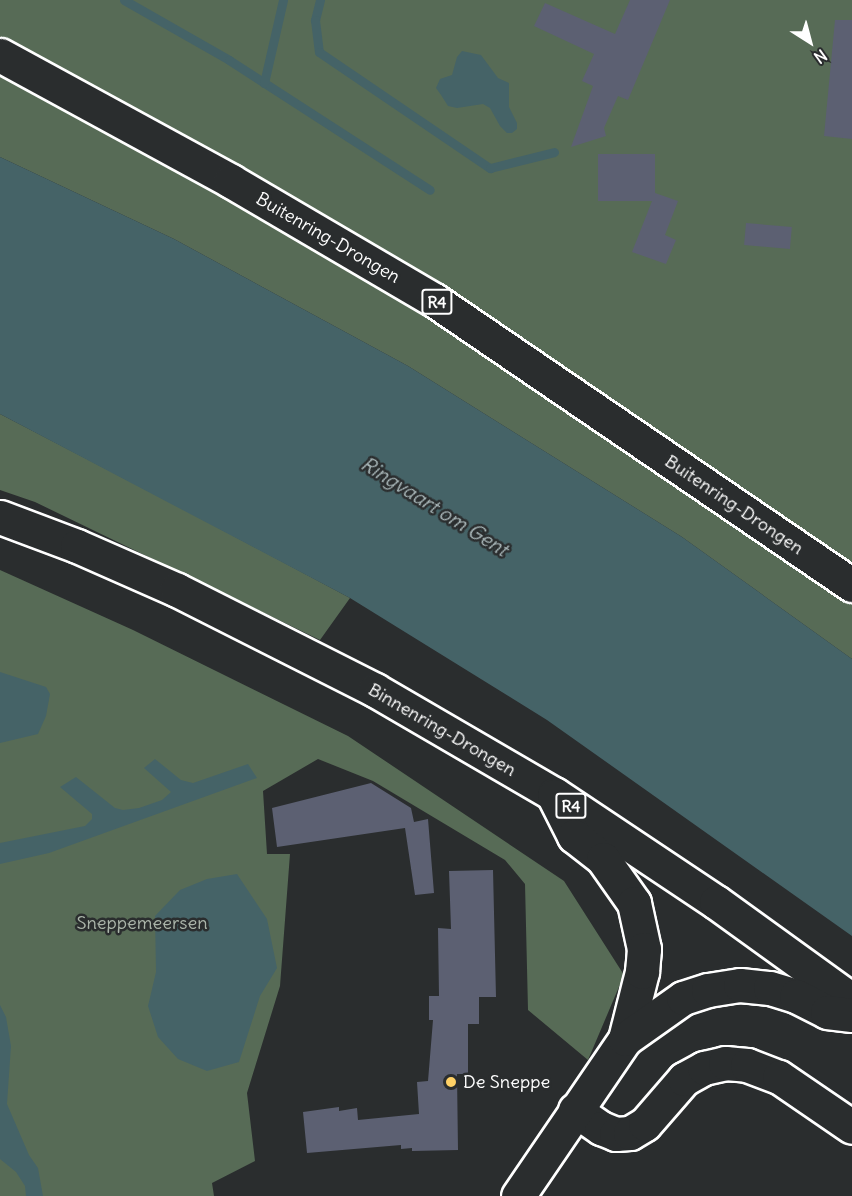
<!DOCTYPE html>
<html>
<head>
<meta charset="utf-8">
<style>
	body { margin:0 }
	#map { position:relative; width:852px; height:1196px; overflow:hidden; background:#2a2d2e; font-family:Delius,sans-serif }
	div>[style] { position:absolute }
	.green>* { inset:0; background:#576b56 }
	.water>* { inset:0; background:#456367 }
	.stream>* { height:9px; margin:-4.5px; padding:0 4.5px; transform-origin:4.5px; border-radius:4.5px; background:#456367 }
	.building>* { inset:0; background:#5c6072; transform-origin:0 0 }
	.roads { filter:drop-shadow(2px 0 #fff) drop-shadow(-2px 0 #fff) drop-shadow(0 2px #fff) drop-shadow(0 -2px #fff) }
	.minor>* { height:33px; margin:-16.5px; padding:0 16.5px; transform-origin:16.5px; border-radius:16.5px; background:#2a2d2e }
	.highway>* { height:33px; margin:-16.5px; padding:0 16.5px; transform-origin:16.5px; border-radius:16.5px; background:#2a2d2e }
	.dots>* { width:16px; height:16px; translate:-50% -50%; box-sizing:border-box; border:3px solid #2a2d2e; border-radius:50% }
	span { translate:-50% -50%; white-space:nowrap; text-align:center; line-height:1.15; -webkit-text-stroke:5px #2a2d2e; paint-order:stroke }
	.shield-label span { padding:2px 4px; background:#2a2d2e; border:2px solid; border-radius:4px; -webkit-text-stroke-width:0 }
	.shield-label { font-size:16px; color:#fff; font-weight:700 }
	.street-label { font-size:18px; color:#fff }
	.park-label { font-size:18px; color:#abb5aa }
	.poi-label { font-size:18px; color:#fff }
	.left { translate:0 -50%; text-align:left }
	.water-label { font-size:20px; color:#abb9bb; font-style:italic }
	.north { position:absolute; left:780px; top:12px; width:60px; height:60px; -webkit-text-stroke:4px #2a2d2e; paint-order:stroke; rotate:144deg; font-size:16px; font-weight:700; line-height:24px; text-align:center; color:#fff }
	.north::after { content:''; display:block; margin:auto; width:21px; height:27px; background:#fff; clip-path:polygon(50% 0,100% 100%,50% 72%,0 100%) }
</style>
</head>
<body>
<div id="map">
	<div class="green">
		<i style="clip-path:polygon(0 0,852px 0,852px 659px,682px 537px,408px 366px,174px 239px,0 157px)"></i>
		<i style="clip-path:polygon(0 414px,183px 509px,350px 598px,320px 640px,35px 502px,0 490px)"></i>
		<i style="clip-path:polygon(0 570px,133px 630px,348px 736px,564px 881px,624px 975px,588px 1060px,528px 1010px,525px 884px,505px 860px,373px 781px,318px 759px,263px 791px,267px 854px,290px 854px,280px 986px,247px 1093px,255px 1161px,212px 1183px,214px 1196px,0 1196px)"></i>
	</div>
	<div class="water">
		<i style="clip-path:polygon(462px 51px,481px 55px,498px 78px,509px 83px,509px 107px,517px 123px,517px 129px,512px 133px,507px 133px,500px 126px,490px 108px,483px 104px,457px 108px,448px 106px,441px 95px,436px 88px,440px 79px,452px 75px,457px 57px)"></i>
		<i style="clip-path:polygon(0 157px,174px 239px,408px 366px,682px 537px,852px 659px,852px 936px,547px 720px,350px 598px,0 414px)"></i>
		<i style="clip-path:polygon(0 672px,46px 687px,50px 694px,46px 716px,38px 734px,0 743px)"></i>
		<i style="clip-path:polygon(155px 759px,181px 780px,193px 783px,248px 764px,257px 778px,49px 853px,0 864px,0 843px,85px 826px,92px 819px,92px 814px,60px 787px,76px 777px,115px 808px,123px 810px,139px 808px,162px 800px,171px 792px,144px 768px)"></i>
		<i style="clip-path:polygon(237px 874px,267px 919px,277px 968px,260px 996px,239px 1062px,207px 1071px,178px 1059px,158px 1037px,148px 1006px,156px 972px,155px 916px,180px 890px,207px 879px)"></i>
		<i style="clip-path:polygon(0 1005px,6px 1017px,11px 1046px,7px 1104px,29px 1155px,38px 1168px,43px 1196px,26px 1196px,25px 1186px,16px 1172px,0 1159px)"></i>
	</div>
	<div class="stream">
		<i style="left:124px;top:0;width:121px;rotate:29.7deg"></i>
		<i style="left:229px;top:60px;width:239px;rotate:32.9deg"></i>
		<i style="left:320px;top:0;width:21px;rotate:104deg"></i>
		<i style="left:315px;top:20px;width:32px;rotate:83deg"></i>
		<i style="left:319px;top:52px;width:207px;rotate:34.2deg"></i>
		<i style="left:490px;top:168px;width:66px;rotate:-14deg"></i>
		<i style="left:264px;top:83px;width:85px;rotate:-77.1deg"></i>
	</div>
	<div class="building">
		<i style="clip-path:polygon(630px 0,670px 0,628px 100px,618px 96px,604px 128px,606px 136px,571px 147px,593px 86px,582px 81px,594px 54px,534px 26px,545px 3px,615px 34px)"></i>
		<i style="clip-path:polygon(835px 20px,852px 20px,852px 139px,824px 136px)"></i>
		<i style="clip-path:polygon(598px 154px,655px 154px,655px 193px,678px 201px,665px 235px,676px 240px,666px 264px,632px 252px,652px 201px,598px 201px)"></i>
		<i style="left:746px;top:223px;width:46px;height:22px;rotate:5deg"></i>
		<i style="clip-path:polygon(371px 783px,411px 808px,414px 822px,428px 819px,434px 893px,415px 895px,405px 828px,277px 847px,272px 808px)"></i>
		<i style="clip-path:polygon(493px 870px,496px 997px,479px 997px,479px 1024px,468px 1024px,468px 1074px,457px 1074px,458px 1150px,412px 1151px,412px 1148px,401px 1149px,401px 1145px,307px 1153px,303px 1112px,339px 1107px,339px 1111px,357px 1108px,358px 1120px,419px 1114px,417px 1082px,428px 1081px,433px 1020px,429px 1020px,429px 996px,439px 996px,438px 928px,451px 929px,449px 871px)"></i>
	</div>
	<div class="roads">
		<div class="minor">
			<i style="left:625px;top:1039px;width:69px;rotate:-75.8deg"></i>
			<i style="left:575px;top:1110px;width:32px;rotate:35deg"></i>
			<i style="left:601px;top:1128px;width:16px;rotate:22deg"></i>
			<i style="left:616px;top:1134px;width:14px;rotate:-4deg"></i>
			<i style="left:630px;top:1133px;width:17px;rotate:-31deg"></i>
			<i style="left:645px;top:1124px;width:60px;rotate:-49.1deg"></i>
			<i style="left:684px;top:1079px;width:23px;rotate:-29deg"></i>
			<i style="left:704px;top:1068px;width:22px;rotate:-13deg"></i>
			<i style="left:725px;top:1063px;width:22px;rotate:5deg"></i>
			<i style="left:747px;top:1065px;width:34px;rotate:21deg"></i>
			<i style="left:779px;top:1077px;width:88px;rotate:34.4deg"></i>
			<i style="left:518px;top:1196px;width:190px;rotate:-55.7deg"></i>
			<i style="left:625px;top:1039px;width:71px;rotate:-35.3deg"></i>
		</div>
		<div class="highway">
			<i style="left:0;top:55px;width:263px;rotate:28.6deg"></i>
			<i style="left:231px;top:181px;width:235px;rotate:30.4deg"></i>
			<i style="left:434px;top:300px;width:506px;rotate:34.29deg"></i>
			<i style="left:0;top:517px;width:82px;rotate:20.6deg"></i>
			<i style="left:77px;top:546px;width:109px;rotate:23.7deg"></i>
			<i style="left:177px;top:590px;width:222px;rotate:26.8deg"></i>
			<i style="left:375px;top:690px;width:207px;rotate:30.2deg"></i>
			<i style="left:554px;top:794px;width:195px;rotate:33.7deg"></i>
			<i style="left:716px;top:902px;width:168px;rotate:35.8deg"></i>
			<i style="left:554px;top:796px;width:45px;rotate:63.4deg"></i>
			<i style="left:574px;top:836px;width:37px;rotate:38deg"></i>
			<i style="left:603px;top:859px;width:54px;rotate:54.8deg"></i>
			<i style="left:634px;top:903px;width:47px;rotate:77.7deg"></i>
			<i style="left:644px;top:949px;width:23px;rotate:95deg"></i>
			<i style="left:683px;top:998px;width:26px;rotate:-18deg"></i>
			<i style="left:708px;top:990px;width:32px;rotate:-9deg"></i>
			<i style="left:740px;top:985px;width:30px;rotate:6deg"></i>
			<i style="left:770px;top:988px;width:27px;rotate:17deg"></i>
			<i style="left:796px;top:996px;width:35px;rotate:27deg"></i>
			<i style="left:827px;top:1012px;width:25px;rotate:7deg"></i>
		</div>
	</div>
	<div class="dots">
		<i style="left:451px;top:1082px;background:#ffd166"></i>
	</div>
	<div class="shield-label">
		<span style="left:437px;top:302px">R4</span>
		<span style="left:571px;top:806px">R4</span>
	</div>
	<div class="street-label">
		<span style="left:328px;top:238px;rotate:30deg">Buitenring-Drongen</span>
		<span style="left:734px;top:505px;rotate:34deg">Buitenring-Drongen</span>
		<span style="left:442px;top:730px;rotate:30deg">Binnenring-Drongen</span>
	</div>
	<div class="park-label">
		<span style="left:142px;top:923px">Sneppemeersen</span>
	</div>
	<div class="poi-label">
		<span class="left" style="left:463px;top:1082px">De Sneppe</span>
	</div>
	<div class="water-label">
		<span style="left:435px;top:506px;rotate:32deg">Ringvaart om Gent</span>
	</div>
	<div class="north">N</div>
</div>
</body>
</html>
